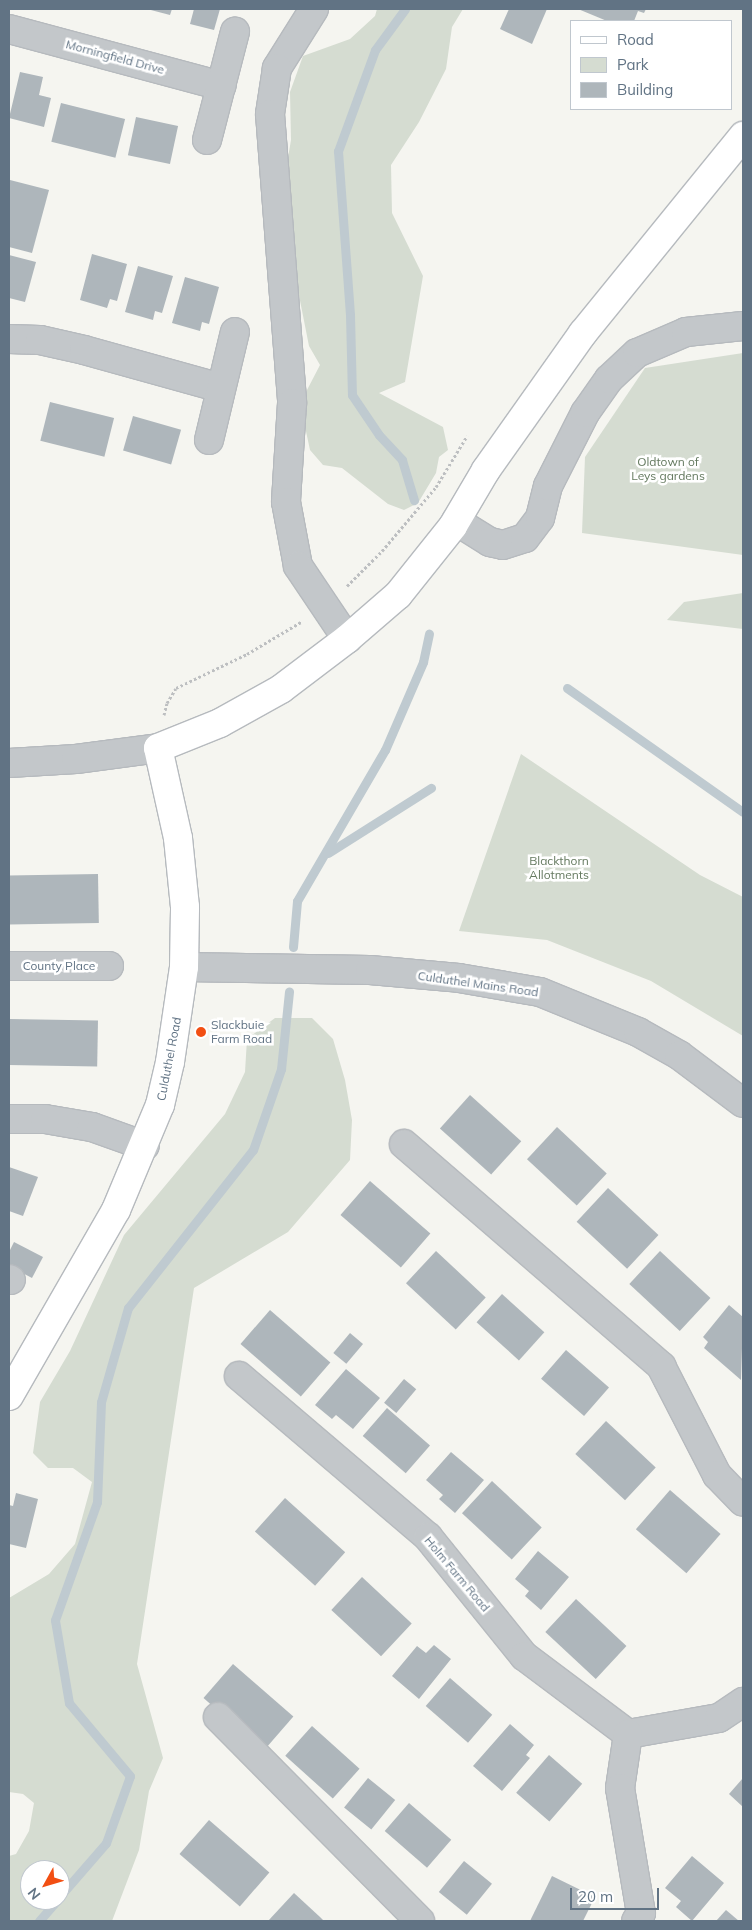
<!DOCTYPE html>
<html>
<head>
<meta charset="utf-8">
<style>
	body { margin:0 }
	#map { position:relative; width:752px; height:1930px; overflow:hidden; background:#f5f5f0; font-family:Mulish,sans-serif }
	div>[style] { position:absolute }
	.green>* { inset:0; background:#d5dcd1 }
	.stream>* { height:9px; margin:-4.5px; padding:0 4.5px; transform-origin:4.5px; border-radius:4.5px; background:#bfcad0 }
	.building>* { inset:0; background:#aeb6bb; transform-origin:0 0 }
	.path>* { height:3px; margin-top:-1.5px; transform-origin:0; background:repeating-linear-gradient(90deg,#bdbfc1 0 2.5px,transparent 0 5px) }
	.roads { filter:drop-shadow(1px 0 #b6babe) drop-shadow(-1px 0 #b6babe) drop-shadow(0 1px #b6babe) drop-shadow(0 -1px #b6babe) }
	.minor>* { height:28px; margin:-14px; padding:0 14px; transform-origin:14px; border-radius:14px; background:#c3c7ca }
	.major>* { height:28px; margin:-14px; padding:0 14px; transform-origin:14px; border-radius:14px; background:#fff }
	.dots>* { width:14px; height:14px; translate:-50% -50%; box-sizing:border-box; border:2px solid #fff; border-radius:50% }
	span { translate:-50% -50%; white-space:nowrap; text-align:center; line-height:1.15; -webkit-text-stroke:5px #fff; paint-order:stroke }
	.street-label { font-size:12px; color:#617384 }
	.park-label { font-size:12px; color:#657a60 }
	.poi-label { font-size:12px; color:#617384 }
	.left { translate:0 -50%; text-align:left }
	.frame { position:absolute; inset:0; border:10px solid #617384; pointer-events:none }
	.legend { position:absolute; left:570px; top:20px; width:162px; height:90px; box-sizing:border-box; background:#fff; border:1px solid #c0c7ce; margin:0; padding:6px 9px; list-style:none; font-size:15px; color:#617384 }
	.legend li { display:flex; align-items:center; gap:10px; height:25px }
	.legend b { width:25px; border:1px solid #c0c7ce }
	.north { position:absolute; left:20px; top:1860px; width:50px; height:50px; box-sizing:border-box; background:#fff; border:1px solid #c0c7ce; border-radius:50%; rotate:231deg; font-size:14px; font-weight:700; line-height:20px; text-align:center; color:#617384 }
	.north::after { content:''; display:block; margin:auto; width:18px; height:22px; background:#f24f13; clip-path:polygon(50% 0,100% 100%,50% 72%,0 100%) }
	.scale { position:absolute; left:570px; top:1888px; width:89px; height:22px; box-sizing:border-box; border:2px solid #617384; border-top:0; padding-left:6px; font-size:15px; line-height:18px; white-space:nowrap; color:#617384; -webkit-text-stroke:4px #fff; paint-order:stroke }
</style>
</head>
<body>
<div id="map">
	<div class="green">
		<i style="clip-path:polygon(377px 9px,463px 9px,452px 27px,446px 69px,419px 122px,391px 165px,392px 213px,423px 276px,405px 382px,379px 393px,443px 427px,448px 450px,439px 457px,436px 473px,418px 503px,404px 510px,388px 504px,342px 468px,323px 465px,310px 450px,304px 422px,307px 390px,320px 365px,309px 346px,290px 250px,284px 181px,291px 140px,290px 92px,303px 56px,350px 39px,375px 16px)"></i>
		<i style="clip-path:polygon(743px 353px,743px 555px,582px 533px,585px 457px,645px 368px)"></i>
		<i style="clip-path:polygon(743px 593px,743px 629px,667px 620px,684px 602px)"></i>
		<i style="clip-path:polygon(521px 754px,700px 875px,743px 897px,743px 1036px,651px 981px,547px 940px,459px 931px)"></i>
		<i style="clip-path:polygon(evenodd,275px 1018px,312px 1018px,333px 1039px,345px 1080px,352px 1120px,350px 1160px,288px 1232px,194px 1288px,137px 1664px,163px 1758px,149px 1791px,139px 1850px,112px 1921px,9px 1921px,9px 1856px,16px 1854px,29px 1831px,34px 1803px,23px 1794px,9px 1792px,9px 1598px,49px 1574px,75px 1544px,92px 1482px,73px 1468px,48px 1468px,33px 1453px,40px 1402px,70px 1351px,124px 1235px,225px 1114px,245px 1072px,247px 1039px,275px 1018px,30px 1870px,60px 1870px,60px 1900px,30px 1900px,30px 1870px)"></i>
	</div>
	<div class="stream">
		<i style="left:405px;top:9px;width:51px;rotate:126.2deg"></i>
		<i style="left:375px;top:50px;width:108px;rotate:110.1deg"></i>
		<i style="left:338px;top:151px;width:164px;rotate:85.8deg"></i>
		<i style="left:350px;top:315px;width:80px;rotate:88.6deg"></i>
		<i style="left:352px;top:395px;width:48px;rotate:56deg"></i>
		<i style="left:379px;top:435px;width:34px;rotate:47deg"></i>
		<i style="left:402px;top:460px;width:42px;rotate:73.3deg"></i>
		<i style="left:567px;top:688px;width:215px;rotate:35.2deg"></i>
		<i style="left:328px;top:853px;width:122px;rotate:-32.3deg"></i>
		<i style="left:293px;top:947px;width:46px;rotate:-85deg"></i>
		<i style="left:297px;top:901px;width:175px;rotate:-59.8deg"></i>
		<i style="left:385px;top:750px;width:96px;rotate:-66.6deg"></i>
		<i style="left:423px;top:662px;width:29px;rotate:-78deg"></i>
		<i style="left:60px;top:1896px;width:70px;rotate:-49deg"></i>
		<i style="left:106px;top:1843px;width:71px;rotate:-70.3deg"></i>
		<i style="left:130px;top:1776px;width:95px;rotate:-129.9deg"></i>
		<i style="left:69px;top:1703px;width:84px;rotate:-99.6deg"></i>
		<i style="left:55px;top:1620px;width:125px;rotate:-70.4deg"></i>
		<i style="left:97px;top:1502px;width:100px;rotate:-87.7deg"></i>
		<i style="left:101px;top:1402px;width:98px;rotate:-74deg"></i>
		<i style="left:128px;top:1308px;width:201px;rotate:-51.7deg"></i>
		<i style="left:253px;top:1150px;width:86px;rotate:-70.9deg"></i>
		<i style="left:281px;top:1069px;width:78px;rotate:-84.1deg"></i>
		<i style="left:39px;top:1921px;width:28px;rotate:-49deg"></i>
	</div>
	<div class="building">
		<i style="clip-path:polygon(147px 9px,172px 9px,170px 15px)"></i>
		<i style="clip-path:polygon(194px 9px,220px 9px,214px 30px,190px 24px)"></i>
		<i style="clip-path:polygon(509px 9px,547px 9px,532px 44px,500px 29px)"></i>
		<i style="clip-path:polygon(578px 9px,646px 9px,644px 13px,638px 11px,634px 21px,607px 21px)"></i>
		<i style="clip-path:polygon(20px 72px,43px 77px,39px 95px,51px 98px,44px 127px,9px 118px)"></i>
		<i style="left:61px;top:103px;width:66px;height:40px;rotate:14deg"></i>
		<i style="left:136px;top:117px;width:43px;height:39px;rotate:12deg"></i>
		<i style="clip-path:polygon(10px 180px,49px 190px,32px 253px,9px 247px)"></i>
		<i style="clip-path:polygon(92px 254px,127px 264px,117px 301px,110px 299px,107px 308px,80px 300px)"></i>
		<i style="clip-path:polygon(9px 255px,36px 262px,25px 302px,9px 298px)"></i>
		<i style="clip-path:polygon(138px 266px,173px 276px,162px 313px,155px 311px,153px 320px,125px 312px)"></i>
		<i style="clip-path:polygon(185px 277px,219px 287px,209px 324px,202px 322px,200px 331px,172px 323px)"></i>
		<i style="left:50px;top:402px;width:66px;height:40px;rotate:14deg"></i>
		<i style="left:133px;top:416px;width:50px;height:36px;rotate:16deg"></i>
		<i style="left:98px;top:874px;width:49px;height:89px;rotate:89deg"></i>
		<i style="left:9px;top:1019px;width:89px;height:46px;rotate:1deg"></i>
		<i style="left:470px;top:1095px;width:69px;height:45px;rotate:42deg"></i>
		<i style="left:557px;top:1127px;width:68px;height:44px;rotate:43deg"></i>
		<i style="clip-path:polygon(9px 1167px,38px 1177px,23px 1216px,9px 1211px)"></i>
		<i style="left:370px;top:1181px;width:80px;height:45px;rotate:41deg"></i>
		<i style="left:608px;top:1188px;width:69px;height:46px;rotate:43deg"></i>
		<i style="clip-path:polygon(14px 1242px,43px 1257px,32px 1278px,9px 1266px,9px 1252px)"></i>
		<i style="left:436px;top:1251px;width:68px;height:44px;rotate:43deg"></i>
		<i style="left:660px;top:1251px;width:69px;height:45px;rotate:43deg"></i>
		<i style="left:502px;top:1294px;width:57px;height:38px;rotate:42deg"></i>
		<i style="clip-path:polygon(729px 1305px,743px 1317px,741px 1380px,704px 1348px,708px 1342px,703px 1337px)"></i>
		<i style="left:270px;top:1310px;width:80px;height:45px;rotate:41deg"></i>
		<i style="left:350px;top:1333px;width:17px;height:26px;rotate:40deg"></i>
		<i style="left:566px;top:1350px;width:57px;height:38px;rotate:41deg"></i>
		<i style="clip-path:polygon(346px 1369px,380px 1398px,353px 1429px,336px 1415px,332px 1419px,315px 1405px)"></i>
		<i style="left:404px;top:1379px;width:16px;height:31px;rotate:40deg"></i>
		<i style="left:387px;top:1408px;width:57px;height:37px;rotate:41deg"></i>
		<i style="left:606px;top:1421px;width:68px;height:45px;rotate:43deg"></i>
		<i style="clip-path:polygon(451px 1452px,484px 1480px,455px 1513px,439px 1499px,443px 1495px,426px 1480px)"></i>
		<i style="left:492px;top:1481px;width:68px;height:44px;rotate:43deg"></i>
		<i style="left:670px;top:1490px;width:67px;height:52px;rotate:41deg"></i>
		<i style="clip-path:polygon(16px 1493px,38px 1499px,26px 1548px,9px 1544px,9px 1505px,13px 1506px)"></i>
		<i style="left:285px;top:1498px;width:81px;height:45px;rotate:42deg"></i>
		<i style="clip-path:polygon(538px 1551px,569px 1577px,541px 1610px,525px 1596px,529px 1591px,515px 1579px)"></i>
		<i style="left:362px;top:1577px;width:68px;height:45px;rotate:43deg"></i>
		<i style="left:576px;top:1599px;width:69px;height:45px;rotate:43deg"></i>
		<i style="clip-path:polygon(434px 1645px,451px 1659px,419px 1699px,392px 1676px,417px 1646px,426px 1653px)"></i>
		<i style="left:233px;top:1664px;width:80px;height:45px;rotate:41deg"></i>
		<i style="left:450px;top:1678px;width:56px;height:37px;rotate:41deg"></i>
		<i style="clip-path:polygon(510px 1724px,534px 1745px,526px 1755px,530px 1758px,502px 1791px,473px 1766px)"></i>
		<i style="left:312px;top:1726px;width:64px;height:40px;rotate:42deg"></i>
		<i style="left:549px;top:1755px;width:44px;height:50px;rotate:41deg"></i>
		<i style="left:368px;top:1778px;width:35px;height:38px;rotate:39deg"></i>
		<i style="clip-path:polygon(743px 1778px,743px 1807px,729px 1794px)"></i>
		<i style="left:409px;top:1803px;width:56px;height:37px;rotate:41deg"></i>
		<i style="left:209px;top:1820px;width:80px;height:45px;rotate:41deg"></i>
		<i style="clip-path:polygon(692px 1856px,724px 1883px,692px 1921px,676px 1907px,681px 1901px,665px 1888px)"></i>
		<i style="left:464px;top:1861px;width:36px;height:40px;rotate:39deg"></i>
		<i style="clip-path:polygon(552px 1876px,595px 1897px,583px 1921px,530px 1921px)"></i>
		<i style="clip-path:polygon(294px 1893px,320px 1917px,324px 1921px,268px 1921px)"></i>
		<i style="clip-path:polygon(726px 1910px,739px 1921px,716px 1921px)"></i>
	</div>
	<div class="path">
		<i style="left:347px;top:586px;width:49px;rotate:-45deg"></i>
		<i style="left:382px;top:551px;width:84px;rotate:-49.8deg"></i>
		<i style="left:436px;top:487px;width:60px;rotate:-58.7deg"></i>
		<i style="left:164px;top:715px;width:12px;rotate:-76deg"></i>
		<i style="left:167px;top:703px;width:17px;rotate:-59deg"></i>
		<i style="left:176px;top:688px;width:79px;rotate:-25.6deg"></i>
		<i style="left:247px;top:654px;width:63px;rotate:-30.7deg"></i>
	</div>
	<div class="roads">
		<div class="minor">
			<i style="left:314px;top:9px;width:70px;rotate:122.1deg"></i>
			<i style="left:277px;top:68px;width:47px;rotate:98.7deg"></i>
			<i style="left:270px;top:114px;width:290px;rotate:85.6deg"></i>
			<i style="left:292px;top:403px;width:99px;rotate:93.5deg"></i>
			<i style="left:286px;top:502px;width:65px;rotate:79.4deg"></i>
			<i style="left:298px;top:566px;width:88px;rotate:56.1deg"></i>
			<i style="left:9px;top:29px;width:220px;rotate:15deg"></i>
			<i style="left:207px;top:140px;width:112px;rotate:-75.5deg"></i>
			<i style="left:9px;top:339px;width:31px;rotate:2deg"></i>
			<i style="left:40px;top:340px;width:45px;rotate:12.8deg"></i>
			<i style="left:84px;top:350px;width:142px;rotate:15.5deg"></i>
			<i style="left:209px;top:440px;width:111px;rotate:-76.5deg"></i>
			<i style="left:456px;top:521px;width:40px;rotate:32deg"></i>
			<i style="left:490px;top:542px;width:13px;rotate:13deg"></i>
			<i style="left:503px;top:545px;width:23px;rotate:-18deg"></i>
			<i style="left:525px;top:538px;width:25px;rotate:-53deg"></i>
			<i style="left:540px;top:518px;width:33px;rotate:-76deg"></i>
			<i style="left:548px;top:486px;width:82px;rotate:-63.1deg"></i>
			<i style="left:585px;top:413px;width:42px;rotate:-54.8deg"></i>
			<i style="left:609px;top:379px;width:38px;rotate:-43deg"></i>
			<i style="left:637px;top:353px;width:53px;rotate:-23.2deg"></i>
			<i style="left:686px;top:332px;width:57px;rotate:-6deg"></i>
			<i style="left:9px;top:763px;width:67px;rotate:-3.4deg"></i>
			<i style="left:76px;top:759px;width:83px;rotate:-7.6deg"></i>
			<i style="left:9px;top:966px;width:100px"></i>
			<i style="left:184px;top:967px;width:186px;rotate:0.9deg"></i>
			<i style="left:370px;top:970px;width:89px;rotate:5.1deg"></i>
			<i style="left:459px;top:978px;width:82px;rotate:9.8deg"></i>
			<i style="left:540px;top:992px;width:106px;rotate:22.2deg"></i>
			<i style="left:638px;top:1032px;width:47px;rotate:29.3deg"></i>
			<i style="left:679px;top:1055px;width:80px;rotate:36.9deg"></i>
			<i style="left:9px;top:1119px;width:36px"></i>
			<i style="left:45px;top:1119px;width:48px;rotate:9.7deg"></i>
			<i style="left:92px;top:1127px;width:56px;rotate:19.7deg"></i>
			<i style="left:404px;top:1144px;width:340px;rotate:40.8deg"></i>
			<i style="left:661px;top:1366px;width:123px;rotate:62.8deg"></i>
			<i style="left:717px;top:1475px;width:37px;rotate:46deg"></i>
			<i style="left:9px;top:1279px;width:2px;rotate:27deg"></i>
			<i style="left:239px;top:1376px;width:248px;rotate:40.4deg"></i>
			<i style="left:428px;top:1537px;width:153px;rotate:51.1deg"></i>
			<i style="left:524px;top:1656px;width:130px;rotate:36.9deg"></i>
			<i style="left:628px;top:1734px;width:92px;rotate:-10deg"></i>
			<i style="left:719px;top:1718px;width:29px;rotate:-34deg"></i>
			<i style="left:218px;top:1717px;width:287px;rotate:45.3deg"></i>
			<i style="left:628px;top:1734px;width:55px;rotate:98.4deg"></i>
			<i style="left:620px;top:1788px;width:127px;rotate:80.5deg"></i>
			<i style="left:641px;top:1913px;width:9px;rotate:122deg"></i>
		</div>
		<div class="major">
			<i style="left:9px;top:1396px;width:215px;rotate:-60.1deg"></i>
			<i style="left:116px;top:1210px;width:114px;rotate:-67.3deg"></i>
			<i style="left:160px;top:1105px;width:44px;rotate:-76.9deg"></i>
			<i style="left:170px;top:1062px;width:96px;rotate:-81.6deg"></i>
			<i style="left:184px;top:967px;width:60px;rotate:-89deg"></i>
			<i style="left:185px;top:907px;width:69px;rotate:-95.8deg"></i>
			<i style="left:178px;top:838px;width:92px;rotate:-102.5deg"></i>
			<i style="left:158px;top:748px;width:67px;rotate:-22deg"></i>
			<i style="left:220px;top:723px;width:70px;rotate:-29.1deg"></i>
			<i style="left:281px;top:689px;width:83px;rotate:-37.1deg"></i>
			<i style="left:347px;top:639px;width:67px;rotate:-40.8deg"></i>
			<i style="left:398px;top:595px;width:88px;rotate:-51.4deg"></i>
			<i style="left:453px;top:526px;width:65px;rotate:-59.5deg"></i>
			<i style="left:486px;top:470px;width:168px;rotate:-54.7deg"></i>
			<i style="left:583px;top:333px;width:254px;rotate:-50.9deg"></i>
		</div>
	</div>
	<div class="dots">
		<i style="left:201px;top:1032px;background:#f24f13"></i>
	</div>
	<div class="street-label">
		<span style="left:115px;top:57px;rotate:15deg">Morningfield Drive</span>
		<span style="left:59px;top:966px">County Place</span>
		<span style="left:478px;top:984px;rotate:8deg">Culduthel Mains Road</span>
		<span style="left:169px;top:1059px;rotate:-79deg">Culduthel Road</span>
		<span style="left:457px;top:1574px;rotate:50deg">Holm Farm Road</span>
	</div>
	<div class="park-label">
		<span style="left:668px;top:469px">Oldtown of<br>Leys gardens</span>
		<span style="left:559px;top:868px">Blackthorn<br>Allotments</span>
	</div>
	<div class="poi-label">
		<span class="left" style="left:211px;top:1032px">Slackbuie<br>Farm Road</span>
	</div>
	<div class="frame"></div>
	<ul class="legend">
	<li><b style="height:6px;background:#fff"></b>Road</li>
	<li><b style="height:14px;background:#d5dcd1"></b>Park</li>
	<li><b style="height:14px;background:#aeb6bb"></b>Building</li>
	</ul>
	<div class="north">N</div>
	<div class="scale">20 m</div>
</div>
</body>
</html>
